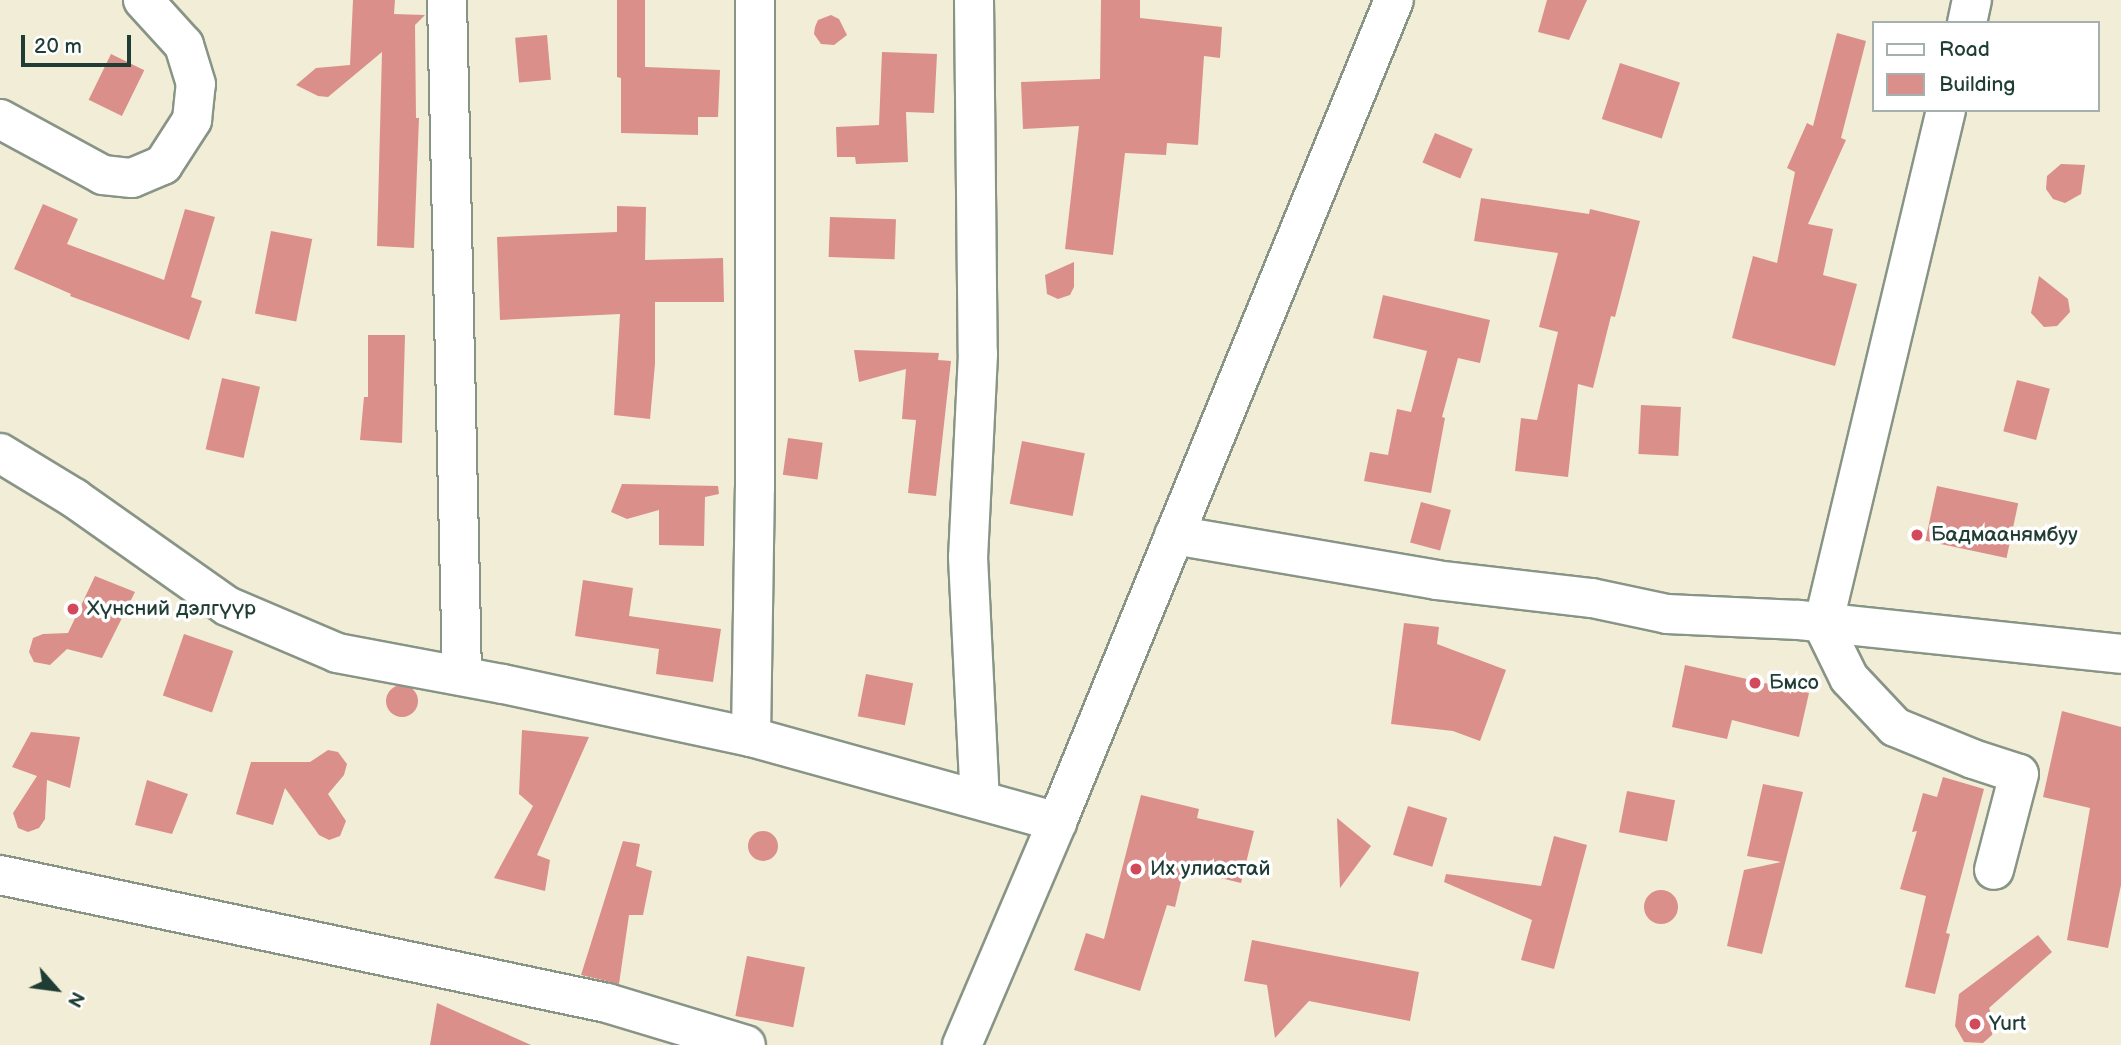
<!DOCTYPE html>
<html>
<head>
<meta charset="utf-8">
<style>
	body { margin:0 }
	#map { position:relative; width:2121px; height:1045px; overflow:hidden; background:#f1edd7; font-family:"Balsamiq Sans",sans-serif }
	div>[style] { position:absolute }
	.building>* { inset:0; background:#db8f8a; transform-origin:0 0 }
	.round { border-radius:50% }
	.roads { filter:drop-shadow(2px 0 #889586) drop-shadow(-2px 0 #889586) drop-shadow(0 2px #889586) drop-shadow(0 -2px #889586) }
	.minor>* { height:38px; margin:-19px; padding:0 19px; transform-origin:19px; border-radius:19px; background:#fff }
	.dots>* { width:19px; height:19px; translate:-50% -50%; box-sizing:border-box; border:4px solid #fff; border-radius:50% }
	span { translate:-50% -50%; white-space:nowrap; text-align:center; line-height:1.15; -webkit-text-stroke:7px #fff; paint-order:stroke }
	.poi-label { font-size:21px; color:#1f3d34 }
	.left { translate:0 -50%; text-align:left }
	.legend { position:absolute; left:1872px; top:21px; width:228px; height:91px; box-sizing:border-box; background:#fff; border:2px solid #a5b1ae; margin:0; padding:9px 12px; list-style:none; font-size:21px; color:#1f3d34 }
	.legend li { display:flex; align-items:center; gap:14px; height:35px }
	.legend b { width:35px; border:2px solid #a5b1ae }
	.north { position:absolute; left:21px; top:954px; width:70px; height:70px; -webkit-text-stroke:5px #fff; paint-order:stroke; rotate:118deg; font-size:19px; font-weight:700; line-height:28px; text-align:center; color:#1f3d34 }
	.north::after { content:''; display:block; margin:auto; width:24px; height:32px; background:#1f3d34; clip-path:polygon(50% 0,100% 100%,50% 72%,0 100%) }
	.scale { position:absolute; left:21px; top:35px; width:110px; height:32px; box-sizing:border-box; border:4px solid #1f3d34; border-top:0; padding-left:9px; font-size:21px; line-height:24px; white-space:nowrap; color:#1f3d34; -webkit-text-stroke:5px #fff; paint-order:stroke }
</style>
</head>
<body>
<div id="map">
	<div class="building">
		<i style="clip-path:polygon(353px 0,395px 0,394px 14px,425px 15px,415px 25px,416px 118px,419px 118px,414px 248px,377px 246px,382px 52px,328px 97px,318px 96px,296px 85px,316px 68px,350px 65px)"></i>
		<i style="clip-path:polygon(617px 0,645px 0,645px 67px,720px 70px,718px 117px,698px 117px,698px 135px,621px 133px,621px 78px,617px 77px)"></i>
		<i style="clip-path:polygon(1101px 0,1140px 0,1140px 18px,1222px 27px,1220px 58px,1204px 56px,1198px 145px,1167px 143px,1166px 155px,1125px 153px,1113px 255px,1065px 249px,1079px 126px,1023px 129px,1021px 82px,1100px 79px)"></i>
		<i style="clip-path:polygon(1547px 0,1587px 0,1569px 40px,1538px 32px)"></i>
		<i style="clip-path:polygon(831px 15px,839px 19px,847px 35px,834px 45px,821px 44px,814px 34px,815px 27px,818px 20px)"></i>
		<i style="clip-path:polygon(1837px 33px,1866px 41px,1841px 138px,1846px 140px,1808px 224px,1833px 229px,1823px 275px,1857px 284px,1835px 366px,1732px 338px,1753px 256px,1777px 263px,1795px 172px,1787px 168px,1807px 123px,1813px 126px)"></i>
		<i style="left:547px;top:35px;width:45px;height:32px;rotate:85deg"></i>
		<i style="clip-path:polygon(882px 52px,937px 54px,934px 113px,906px 112px,908px 162px,856px 164px,855px 157px,837px 157px,836px 127px,879px 125px)"></i>
		<i style="left:111px;top:54px;width:37px;height:51px;rotate:26deg"></i>
		<i style="left:1620px;top:63px;width:63px;height:59px;rotate:18deg"></i>
		<i style="left:1435px;top:133px;width:41px;height:32px;rotate:23deg"></i>
		<i style="clip-path:polygon(2061px 164px,2085px 165px,2081px 194px,2065px 203px,2053px 199px,2046px 189px,2047px 176px)"></i>
		<i style="clip-path:polygon(1481px 198px,1589px 214px,1590px 209px,1640px 221px,1615px 317px,1611px 316px,1593px 388px,1578px 384px,1568px 477px,1515px 471px,1521px 418px,1537px 420px,1558px 332px,1539px 327px,1558px 253px,1474px 241px)"></i>
		<i style="clip-path:polygon(43px 204px,78px 219px,67px 244px,164px 280px,185px 209px,215px 217px,191px 297px,202px 301px,189px 340px,70px 296px,71px 294px,14px 269px)"></i>
		<i style="clip-path:polygon(617px 206px,646px 207px,645px 260px,723px 258px,724px 302px,655px 302px,655px 364px,650px 419px,614px 415px,620px 314px,500px 320px,497px 237px,617px 232px)"></i>
		<i style="left:830px;top:217px;width:66px;height:40px;rotate:2deg"></i>
		<i style="left:271px;top:231px;width:42px;height:84px;rotate:11deg"></i>
		<i style="clip-path:polygon(1074px 262px,1074px 287px,1070px 295px,1058px 299px,1047px 294px,1045px 275px)"></i>
		<i style="clip-path:polygon(2039px 276px,2068px 299px,2070px 312px,2057px 326px,2044px 327px,2031px 313px)"></i>
		<i style="clip-path:polygon(1383px 295px,1490px 320px,1480px 363px,1458px 358px,1442px 417px,1445px 418px,1431px 493px,1364px 481px,1370px 452px,1388px 455px,1397px 409px,1411px 412px,1427px 351px,1373px 338px)"></i>
		<i style="clip-path:polygon(368px 335px,405px 335px,402px 443px,360px 440px,364px 397px,368px 397px)"></i>
		<i style="clip-path:polygon(854px 350px,939px 353px,938px 360px,951px 361px,936px 496px,908px 493px,916px 420px,902px 419px,906px 369px,859px 382px)"></i>
		<i style="left:222px;top:378px;width:39px;height:73px;rotate:13deg"></i>
		<i style="left:2017px;top:380px;width:34px;height:53px;rotate:15deg"></i>
		<i style="left:1641px;top:405px;width:40px;height:49px;rotate:3deg"></i>
		<i style="left:788px;top:438px;width:35px;height:37px;rotate:8deg"></i>
		<i style="left:1022px;top:441px;width:64px;height:64px;rotate:11deg"></i>
		<i style="clip-path:polygon(622px 484px,718px 486px,719px 494px,705px 497px,704px 546px,659px 545px,659px 510px,627px 519px,611px 512px)"></i>
		<i style="left:1937px;top:486px;width:83px;height:56px;rotate:12deg"></i>
		<i style="left:1421px;top:502px;width:31px;height:42px;rotate:15deg"></i>
		<i style="clip-path:polygon(95px 576px,135px 592px,102px 658px,67px 649px,50px 665px,34px 662px,29px 652px,33px 638px,43px 634px,68px 633px)"></i>
		<i style="clip-path:polygon(583px 580px,633px 588px,629px 616px,721px 629px,713px 682px,656px 674px,659px 649px,575px 636px)"></i>
		<i style="clip-path:polygon(1404px 623px,1439px 627px,1437px 644px,1506px 670px,1480px 741px,1453px 731px,1391px 724px)"></i>
		<i style="left:184px;top:634px;width:52px;height:65px;rotate:19deg"></i>
		<i style="clip-path:polygon(1685px 665px,1809px 693px,1799px 737px,1732px 720px,1727px 739px,1672px 727px)"></i>
		<i style="left:866px;top:674px;width:48px;height:43px;rotate:11deg"></i>
		<i class="round" style="left:386px;top:685px;width:32px;height:32px"></i>
		<i style="clip-path:polygon(2062px 711px,2121px 727px,2121px 885px,2108px 948px,2067px 940px,2090px 808px,2043px 797px)"></i>
		<i style="clip-path:polygon(522px 730px,589px 737px,537px 855px,550px 860px,545px 891px,494px 878px,533px 806px,519px 794px)"></i>
		<i style="clip-path:polygon(31px 732px,80px 737px,70px 788px,47px 780px,45px 819px,39px 828px,28px 832px,18px 828px,13px 813px,37px 776px,12px 767px)"></i>
		<i style="clip-path:polygon(328px 750px,338px 752px,347px 764px,344px 775px,328px 794px,346px 821px,340px 836px,329px 840px,319px 835px,285px 788px,273px 825px,236px 814px,251px 762px,310px 762px)"></i>
		<i style="clip-path:polygon(1943px 777px,1984px 789px,1946px 933px,1950px 934px,1935px 994px,1905px 987px,1926px 896px,1900px 889px,1917px 831px,1912px 832px,1923px 793px,1937px 797px)"></i>
		<i style="clip-path:polygon(147px 780px,188px 794px,172px 834px,135px 825px)"></i>
		<i style="clip-path:polygon(1763px 784px,1803px 792px,1762px 954px,1727px 946px,1744px 870px,1781px 862px,1747px 856px)"></i>
		<i style="left:1627px;top:791px;width:49px;height:42px;rotate:11deg"></i>
		<i style="clip-path:polygon(1141px 795px,1199px 809px,1197px 818px,1254px 831px,1241px 883px,1184px 869px,1175px 907px,1167px 905px,1140px 991px,1074px 970px,1086px 933px,1104px 939px)"></i>
		<i style="left:1408px;top:806px;width:41px;height:51px;rotate:17deg"></i>
		<i style="clip-path:polygon(1337px 818px,1371px 846px,1340px 888px)"></i>
		<i class="round" style="left:748px;top:831px;width:30px;height:30px"></i>
		<i style="clip-path:polygon(1554px 836px,1587px 845px,1554px 969px,1521px 960px,1532px 920px,1444px 882px,1446px 874px,1541px 886px)"></i>
		<i style="clip-path:polygon(623px 841px,640px 844px,636px 866px,652px 871px,643px 915px,629px 915px,619px 984px,581px 975px)"></i>
		<i class="round" style="left:1644px;top:890px;width:34px;height:34px"></i>
		<i style="clip-path:polygon(2038px 935px,2052px 952px,1989px 1008px,1994px 1023px,1992px 1035px,1983px 1043px,1964px 1042px,1955px 1026px,1959px 994px)"></i>
		<i style="clip-path:polygon(1252px 940px,1419px 972px,1410px 1021px,1309px 1001px,1275px 1038px,1267px 985px,1244px 981px)"></i>
		<i style="left:747px;top:956px;width:59px;height:61px;rotate:11deg"></i>
		<i style="clip-path:polygon(437px 1003px,531px 1045px,430px 1045px)"></i>
	</div>
	<div class="roads">
		<div class="minor">
			<i style="left:447px;top:0;width:676px;rotate:88.73deg"></i>
			<i style="left:974px;top:0;width:354px;rotate:89.4deg"></i>
			<i style="left:978px;top:354px;width:203px;rotate:92.8deg"></i>
			<i style="left:968px;top:557px;width:242px;rotate:87.2deg"></i>
			<i style="left:1967px;top:23px;width:24px;rotate:-78deg"></i>
			<i style="left:1946px;top:110px;width:529px;rotate:103.43deg"></i>
			<i style="left:1823px;top:625px;width:59px;rotate:63.9deg"></i>
			<i style="left:1849px;top:678px;width:67px;rotate:46.8deg"></i>
			<i style="left:1895px;top:727px;width:84px;rotate:22.3deg"></i>
			<i style="left:1973px;top:759px;width:48px;rotate:18.1deg"></i>
			<i style="left:2019px;top:774px;width:99px;rotate:104.6deg"></i>
			<i style="left:0;top:119px;width:117px;rotate:28.5deg"></i>
			<i style="left:103px;top:175px;width:29px;rotate:6deg"></i>
			<i style="left:132px;top:178px;width:34px;rotate:-23deg"></i>
			<i style="left:163px;top:165px;width:54px;rotate:-57.2deg"></i>
			<i style="left:192px;top:120px;width:36px;rotate:-84deg"></i>
			<i style="left:196px;top:84px;width:41px;rotate:-107.1deg"></i>
			<i style="left:184px;top:45px;width:61px;rotate:-132.3deg"></i>
			<i style="left:0;top:453px;width:87px;rotate:31.3deg"></i>
			<i style="left:74px;top:498px;width:187px;rotate:35.2deg"></i>
			<i style="left:227px;top:606px;width:120px;rotate:23.1deg"></i>
			<i style="left:337px;top:653px;width:169px;rotate:10.6deg"></i>
			<i style="left:503px;top:684px;width:254px;rotate:12.1deg"></i>
			<i style="left:751px;top:737px;width:318px;rotate:15.5deg"></i>
			<i style="left:1174px;top:535px;width:266px;rotate:9.7deg"></i>
			<i style="left:1436px;top:580px;width:157px;rotate:6.6deg"></i>
			<i style="left:1592px;top:598px;width:77px;rotate:12deg"></i>
			<i style="left:1667px;top:614px;width:132px;rotate:2.6deg"></i>
			<i style="left:1799px;top:620px;width:324px;rotate:6deg"></i>
			<i style="left:751px;top:737px;width:249px;rotate:-89.1deg"></i>
			<i style="left:755px;top:488px;width:488px;rotate:-90deg"></i>
			<i style="left:0;top:875px;width:620px;rotate:11.91deg"></i>
			<i style="left:607px;top:1003px;width:145px;rotate:16.8deg"></i>
			<i style="left:962px;top:1045px;width:242px;rotate:-66.9deg"></i>
			<i style="left:1057px;top:822px;width:888px;rotate:-67.71deg"></i>
		</div>
	</div>
	<div class="dots">
		<i style="left:1917px;top:535px;background:#d1495b"></i>
		<i style="left:73px;top:609px;background:#d1495b"></i>
		<i style="left:1755px;top:683px;background:#d1495b"></i>
		<i style="left:1136px;top:869px;background:#d1495b"></i>
		<i style="left:1975px;top:1024px;background:#d1495b"></i>
	</div>
	<div class="poi-label">
		<span class="left" style="left:1931px;top:535px">Бадмаанямбуу</span>
		<span class="left" style="left:87px;top:609px">Хүнсний дэлгүүр</span>
		<span class="left" style="left:1769px;top:683px">Бмсо</span>
		<span class="left" style="left:1150px;top:869px">Их улиастай</span>
		<span class="left" style="left:1989px;top:1024px">Yurt</span>
	</div>
	<ul class="legend">
	<li><b style="height:9px;background:#fff"></b>Road</li>
	<li><b style="height:19px;background:#db8f8a"></b>Building</li>
	</ul>
	<div class="north">N</div>
	<div class="scale">20 m</div>
</div>
</body>
</html>
